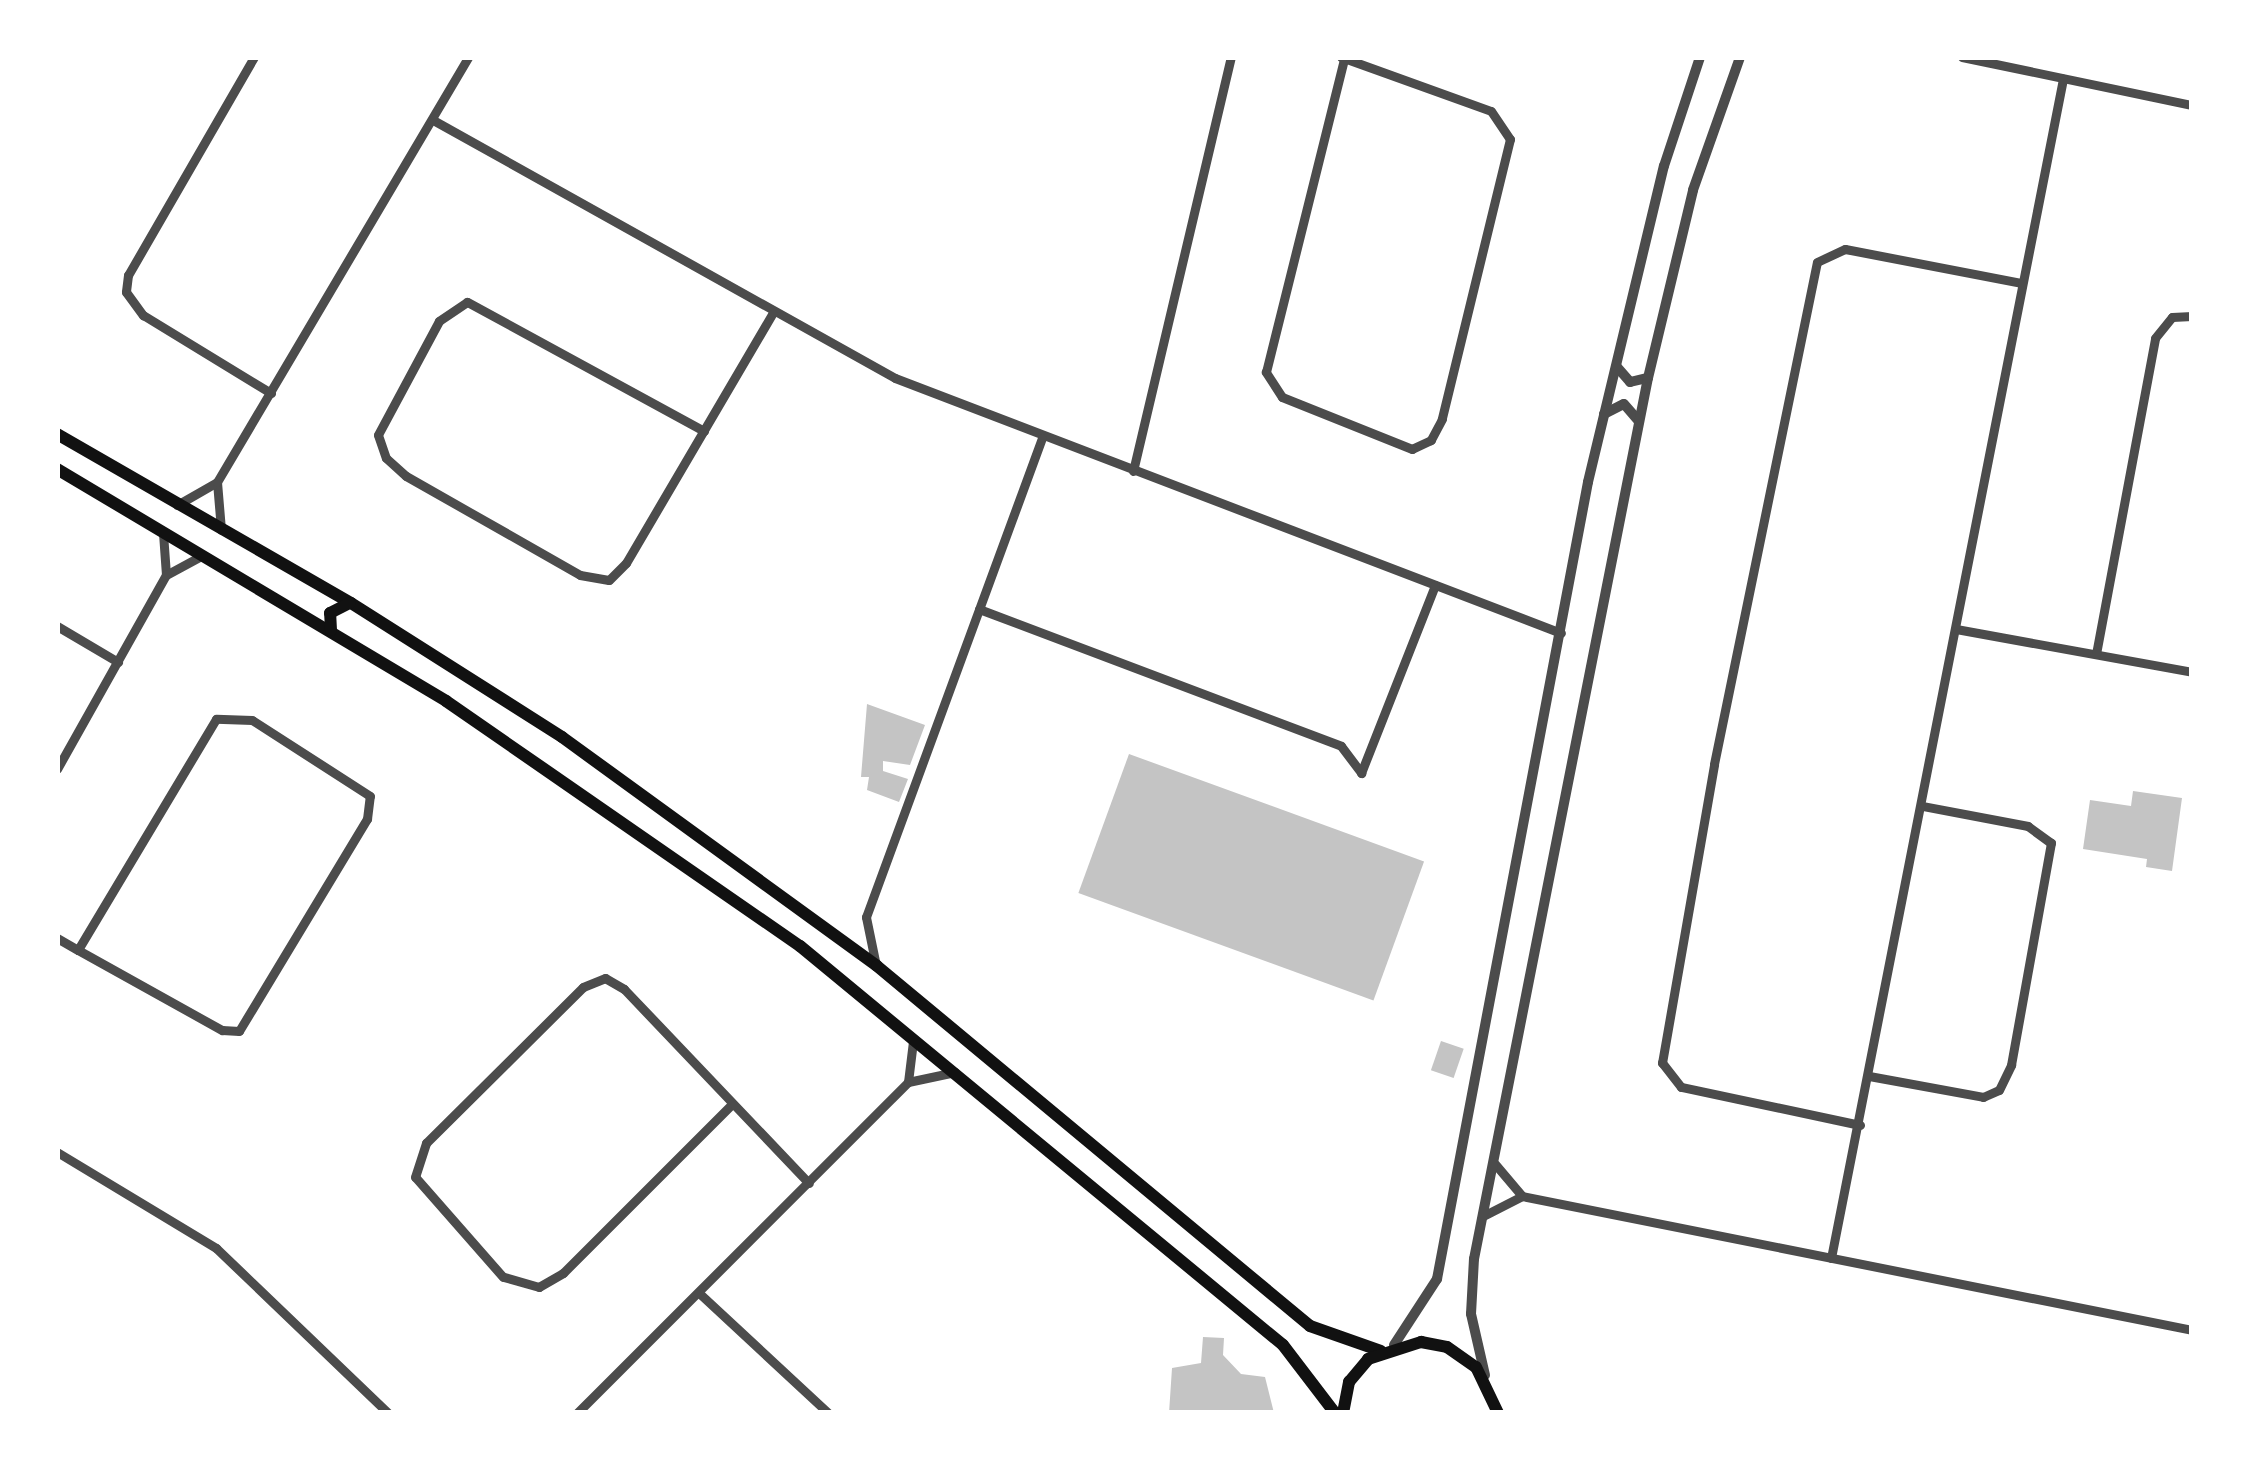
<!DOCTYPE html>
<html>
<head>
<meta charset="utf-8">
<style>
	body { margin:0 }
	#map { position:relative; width:2249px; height:1470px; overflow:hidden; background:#fff; font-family:"IBM Plex Serif",serif }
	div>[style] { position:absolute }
	.building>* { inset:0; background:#c4c4c4; transform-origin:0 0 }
	.minor>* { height:9px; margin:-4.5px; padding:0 4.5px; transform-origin:4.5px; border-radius:4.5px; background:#4c4c4c }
	.tertiary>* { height:10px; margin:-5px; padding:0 5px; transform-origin:5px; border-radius:5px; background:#4c4c4c }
	.secondary>* { height:12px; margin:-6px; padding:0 6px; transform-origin:6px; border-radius:6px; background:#111 }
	span { translate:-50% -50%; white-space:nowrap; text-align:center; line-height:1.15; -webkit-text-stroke:9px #fff; paint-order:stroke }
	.frame { position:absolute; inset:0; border:60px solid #fff; pointer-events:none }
</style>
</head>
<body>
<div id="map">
	<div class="building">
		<i style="clip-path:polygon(867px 704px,925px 725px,910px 765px,883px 761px,883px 771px,908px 779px,899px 802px,867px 790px,869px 777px,861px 777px)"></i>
		<i style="left:1129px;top:754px;width:314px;height:148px;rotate:20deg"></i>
		<i style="clip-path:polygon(2133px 791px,2182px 798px,2172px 871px,2146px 867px,2147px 859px,2083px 849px,2090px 800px,2131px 806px)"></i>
		<i style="left:1441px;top:1041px;width:24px;height:31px;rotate:19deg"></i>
		<i style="clip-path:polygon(1203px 1337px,1224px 1338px,1223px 1355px,1241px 1374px,1265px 1377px,1274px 1413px,1169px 1413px,1172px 1368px,1201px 1363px)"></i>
	</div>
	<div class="minor">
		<i style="left:254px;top:57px;width:252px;rotate:120deg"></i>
		<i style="left:128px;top:275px;width:17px;rotate:97deg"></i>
		<i style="left:126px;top:292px;width:29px;rotate:54deg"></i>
		<i style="left:143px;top:315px;width:150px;rotate:31.4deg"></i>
		<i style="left:1341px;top:57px;width:159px;rotate:19.8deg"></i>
		<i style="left:1491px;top:111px;width:34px;rotate:56deg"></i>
		<i style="left:1510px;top:139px;width:288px;rotate:103.7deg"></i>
		<i style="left:1442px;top:419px;width:24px;rotate:118deg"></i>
		<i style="left:1431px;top:440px;width:21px;rotate:155deg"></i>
		<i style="left:1412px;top:449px;width:140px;rotate:-158.2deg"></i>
		<i style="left:1282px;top:397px;width:30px;rotate:-123deg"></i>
		<i style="left:1266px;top:372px;width:324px;rotate:-76deg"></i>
		<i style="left:1962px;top:57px;width:235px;rotate:11.8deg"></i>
		<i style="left:433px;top:120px;width:529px;rotate:29.18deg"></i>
		<i style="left:895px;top:378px;width:713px;rotate:20.95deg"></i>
		<i style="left:704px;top:431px;width:270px;rotate:-151.4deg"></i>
		<i style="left:467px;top:302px;width:34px;rotate:146deg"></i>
		<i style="left:439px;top:321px;width:129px;rotate:118.2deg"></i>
		<i style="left:378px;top:435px;width:24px;rotate:71deg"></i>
		<i style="left:386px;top:458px;width:27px;rotate:42deg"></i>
		<i style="left:406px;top:476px;width:200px;rotate:29.6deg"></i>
		<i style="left:580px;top:575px;width:29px;rotate:10deg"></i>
		<i style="left:609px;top:580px;width:24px;rotate:-45deg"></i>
		<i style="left:626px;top:563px;width:289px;rotate:-59.6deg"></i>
		<i style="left:1133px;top:471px;width:425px;rotate:-76.7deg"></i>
		<i style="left:217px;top:482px;width:48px;rotate:85.2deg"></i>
		<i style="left:177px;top:505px;width:46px;rotate:-29.9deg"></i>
		<i style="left:217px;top:482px;width:494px;rotate:-59.4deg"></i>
		<i style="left:163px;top:533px;width:42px;rotate:85.9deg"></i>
		<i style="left:979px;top:609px;width:387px;rotate:20.7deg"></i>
		<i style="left:1341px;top:746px;width:34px;rotate:53deg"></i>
		<i style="left:57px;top:626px;width:71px;rotate:30.5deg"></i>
		<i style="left:1956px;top:629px;width:240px;rotate:10.3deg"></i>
		<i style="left:2096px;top:654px;width:321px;rotate:-79.4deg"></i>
		<i style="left:2155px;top:338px;width:27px;rotate:-51deg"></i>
		<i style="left:2172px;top:317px;width:20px;rotate:-3deg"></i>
		<i style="left:57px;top:769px;width:223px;rotate:-60.7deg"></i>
		<i style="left:166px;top:575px;width:42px;rotate:-28.4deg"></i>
		<i style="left:1361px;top:773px;width:202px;rotate:-68.5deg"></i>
		<i style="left:57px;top:938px;width:24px;rotate:30deg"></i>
		<i style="left:78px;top:950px;width:165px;rotate:29.1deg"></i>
		<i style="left:222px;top:1030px;width:17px;rotate:3deg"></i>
		<i style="left:239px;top:1031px;width:248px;rotate:-58.9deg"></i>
		<i style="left:367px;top:819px;width:23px;rotate:-83deg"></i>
		<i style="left:370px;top:796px;width:140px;rotate:-147.2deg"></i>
		<i style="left:252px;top:720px;width:36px;rotate:-178deg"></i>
		<i style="left:216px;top:719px;width:269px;rotate:120.9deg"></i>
		<i style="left:875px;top:961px;width:45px;rotate:-101.6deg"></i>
		<i style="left:866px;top:917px;width:510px;rotate:-69.83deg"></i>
		<i style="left:1869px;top:1076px;width:116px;rotate:10.4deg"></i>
		<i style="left:1983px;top:1097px;width:17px;rotate:-24deg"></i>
		<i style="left:1999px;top:1090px;width:28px;rotate:-64deg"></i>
		<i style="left:2011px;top:1065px;width:226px;rotate:-79.8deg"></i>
		<i style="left:2051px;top:843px;width:29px;rotate:-144deg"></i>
		<i style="left:2028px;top:826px;width:108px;rotate:-169.3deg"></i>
		<i style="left:908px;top:1082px;width:41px;rotate:-83deg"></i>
		<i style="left:732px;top:1104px;width:239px;rotate:135deg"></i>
		<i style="left:563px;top:1273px;width:28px;rotate:150deg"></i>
		<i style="left:539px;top:1287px;width:37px;rotate:-164deg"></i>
		<i style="left:503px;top:1277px;width:133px;rotate:-131.3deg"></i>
		<i style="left:415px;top:1177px;width:36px;rotate:-72deg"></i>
		<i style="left:426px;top:1143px;width:221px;rotate:-44.8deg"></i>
		<i style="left:583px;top:987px;width:24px;rotate:-22deg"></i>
		<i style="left:605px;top:978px;width:22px;rotate:30deg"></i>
		<i style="left:624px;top:989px;width:268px;rotate:46.4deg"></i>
		<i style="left:1860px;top:1125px;width:183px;rotate:-168deg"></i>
		<i style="left:1681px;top:1087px;width:31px;rotate:-128deg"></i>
		<i style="left:1662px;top:1063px;width:303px;rotate:-80.1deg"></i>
		<i style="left:1714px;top:764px;width:512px;rotate:-78.41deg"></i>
		<i style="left:1817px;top:262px;width:31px;rotate:-25deg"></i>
		<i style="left:1845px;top:249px;width:179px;rotate:10.9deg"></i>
		<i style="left:57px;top:1152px;width:186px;rotate:31.1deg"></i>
		<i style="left:216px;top:1248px;width:238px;rotate:43.8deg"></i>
		<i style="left:1495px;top:1164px;width:42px;rotate:49.8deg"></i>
		<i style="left:1522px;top:1196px;width:683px;rotate:11.31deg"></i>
		<i style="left:1483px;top:1216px;width:44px;rotate:-27.1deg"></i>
		<i style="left:1831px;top:1258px;width:1202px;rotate:-78.87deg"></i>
		<i style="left:699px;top:1293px;width:176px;rotate:42.9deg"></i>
		<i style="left:577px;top:1413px;width:468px;rotate:-45deg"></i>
		<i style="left:908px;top:1082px;width:48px;rotate:-12deg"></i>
	</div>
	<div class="tertiary">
		<i style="left:1617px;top:367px;width:20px;rotate:49deg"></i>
		<i style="left:1630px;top:382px;width:18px;rotate:-13deg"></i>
		<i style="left:1604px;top:414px;width:22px;rotate:-27deg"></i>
		<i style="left:1624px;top:404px;width:21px;rotate:49deg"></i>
		<i style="left:1394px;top:1345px;width:79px;rotate:-56.9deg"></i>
		<i style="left:1437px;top:1279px;width:811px;rotate:-79.27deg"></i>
		<i style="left:1588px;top:482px;width:325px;rotate:-76.5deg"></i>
		<i style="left:1664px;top:166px;width:115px;rotate:-71.7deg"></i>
		<i style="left:1485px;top:1375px;width:63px;rotate:-102.9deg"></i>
		<i style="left:1471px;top:1314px;width:55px;rotate:-86.9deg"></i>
		<i style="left:1474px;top:1259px;width:898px;rotate:-78.83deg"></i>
		<i style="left:1648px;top:378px;width:193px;rotate:-76.5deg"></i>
		<i style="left:1693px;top:190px;width:141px;rotate:-70.5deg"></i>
	</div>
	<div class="secondary">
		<i style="left:57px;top:434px;width:339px;rotate:29.9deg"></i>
		<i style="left:351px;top:603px;width:250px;rotate:32.4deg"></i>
		<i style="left:562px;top:737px;width:389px;rotate:36deg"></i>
		<i style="left:877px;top:966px;width:563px;rotate:39.74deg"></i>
		<i style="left:1310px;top:1326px;width:75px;rotate:19.4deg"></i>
		<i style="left:57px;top:469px;width:453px;rotate:30.8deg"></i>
		<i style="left:446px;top:701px;width:431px;rotate:34.7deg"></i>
		<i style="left:800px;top:946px;width:626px;rotate:39.56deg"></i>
		<i style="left:1283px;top:1345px;width:86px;rotate:52.6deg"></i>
		<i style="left:331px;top:630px;width:17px;rotate:-93deg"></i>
		<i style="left:330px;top:613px;width:22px;rotate:-27deg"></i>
		<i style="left:1343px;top:1413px;width:32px;rotate:-79deg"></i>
		<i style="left:1349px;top:1382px;width:30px;rotate:-50deg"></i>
		<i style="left:1368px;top:1359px;width:56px;rotate:-17.8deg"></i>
		<i style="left:1421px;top:1342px;width:26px;rotate:11deg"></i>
		<i style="left:1447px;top:1347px;width:35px;rotate:35deg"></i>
		<i style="left:1476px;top:1367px;width:51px;rotate:64.4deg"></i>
	</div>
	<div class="frame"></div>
</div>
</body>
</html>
